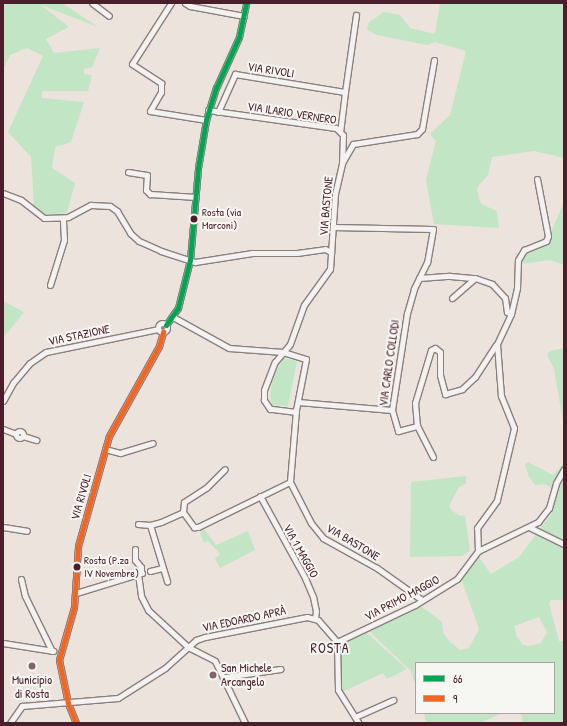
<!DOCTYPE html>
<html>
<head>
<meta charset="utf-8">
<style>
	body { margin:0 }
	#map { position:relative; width:567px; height:726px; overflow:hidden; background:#ebe3dc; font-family:"Patrick Hand",sans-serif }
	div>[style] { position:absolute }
	.green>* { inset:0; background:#c2e5c5 }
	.roads { filter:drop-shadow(1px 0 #8b7f7e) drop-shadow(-1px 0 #8b7f7e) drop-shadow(0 1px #8b7f7e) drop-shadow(0 -1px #8b7f7e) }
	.minor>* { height:5px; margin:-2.5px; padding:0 2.5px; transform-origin:2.5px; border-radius:2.5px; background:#f4f2f0 }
	.minor>.ring { margin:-2.5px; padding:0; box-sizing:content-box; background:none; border:5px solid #f4f2f0; border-radius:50% }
	.bus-1>* { height:5px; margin:-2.5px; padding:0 2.5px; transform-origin:2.5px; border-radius:2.5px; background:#00a651 }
	.bus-2>* { height:5px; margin:-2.5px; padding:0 2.5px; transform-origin:2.5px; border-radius:2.5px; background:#f26522 }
	.dots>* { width:11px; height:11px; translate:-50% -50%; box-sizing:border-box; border:2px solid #f6f6f2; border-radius:50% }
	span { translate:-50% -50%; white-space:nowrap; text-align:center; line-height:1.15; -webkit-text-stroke:4px #f6f6f2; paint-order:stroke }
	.bus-label { font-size:11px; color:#4a1f2b }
	.left { translate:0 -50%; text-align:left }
	.street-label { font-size:12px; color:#4a1f2b }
	.poi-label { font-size:12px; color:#4a1f2b }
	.quarter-label { font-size:14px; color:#4a1f2b; letter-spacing:1px }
	.frame { position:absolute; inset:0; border:4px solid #4a1f2b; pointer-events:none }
	.legend { position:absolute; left:415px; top:662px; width:140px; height:52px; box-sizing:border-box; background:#f6f6f2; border:1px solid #b1a0a2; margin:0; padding:5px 7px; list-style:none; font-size:12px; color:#4a1f2b }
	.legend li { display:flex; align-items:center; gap:8px; height:20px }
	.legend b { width:20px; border:1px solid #b1a0a2 }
</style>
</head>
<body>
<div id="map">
	<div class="green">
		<i style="clip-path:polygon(3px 3px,62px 3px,98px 27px,41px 5px,69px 27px,46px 39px,54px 53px,100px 48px,92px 67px,84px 69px,84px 74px,92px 75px,88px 91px,42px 91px,42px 98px,84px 102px,71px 142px,55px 147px,52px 168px,75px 183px,67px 213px,45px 215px,34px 206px,31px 157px,8px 132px,43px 56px,27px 48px,10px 55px,3px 70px)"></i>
		<i style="clip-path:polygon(440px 3px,564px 3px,564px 158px,534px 151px,492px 157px,488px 175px,478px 186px,477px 191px,481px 204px,497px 211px,499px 228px,434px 224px,426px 180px,436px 141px,430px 134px,450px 115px,466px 51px,435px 42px,427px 45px,377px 35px,367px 30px,369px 22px,384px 12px,400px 15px,410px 28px,435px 34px)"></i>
		<i style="clip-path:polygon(564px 203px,564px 265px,550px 260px,521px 264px,515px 254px,546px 243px)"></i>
		<i style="clip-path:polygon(3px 301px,24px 312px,3px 338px)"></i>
		<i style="clip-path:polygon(564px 348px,564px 427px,554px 369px,547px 355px,550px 351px)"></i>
		<i style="clip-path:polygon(283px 358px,297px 361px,288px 406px,272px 405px,270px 395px,273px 379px)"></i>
		<i style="clip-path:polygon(evenodd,528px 462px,553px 475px,564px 463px,564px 600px,551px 600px,549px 603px,559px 641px,564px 641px,563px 723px,523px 723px,521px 713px,554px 713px,554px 663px,416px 663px,416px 686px,410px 670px,369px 631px,421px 606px,442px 622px,443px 633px,450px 642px,460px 650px,469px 648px,479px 629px,461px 578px,478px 556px,491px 574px,519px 557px,552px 513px,550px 511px,555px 496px,550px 487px,544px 484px,535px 485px,529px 477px,525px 464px,528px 462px,539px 617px,547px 632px,541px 643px,529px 646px,523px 645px,517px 637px,514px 626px,539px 617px)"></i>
		<i style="clip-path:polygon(466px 476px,466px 484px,459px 487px,449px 506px,452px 511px,461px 516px,465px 515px,470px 551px,462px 556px,410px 557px,411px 482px)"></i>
		<i style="clip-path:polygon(204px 529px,216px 545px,248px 531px,255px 550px,220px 568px,215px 559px,220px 554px,208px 541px,204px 543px,200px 533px)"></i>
		<i style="clip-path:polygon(366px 632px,407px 669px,387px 679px,383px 673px,342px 692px,338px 644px)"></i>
		<i style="clip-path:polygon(424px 713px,503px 713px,479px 723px,427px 723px)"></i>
	</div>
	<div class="roads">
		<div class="minor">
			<i style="left:92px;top:3px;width:21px;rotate:37deg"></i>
			<i style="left:171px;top:3px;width:72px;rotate:122.6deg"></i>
			<i style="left:132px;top:64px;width:35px;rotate:33deg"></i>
			<i style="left:161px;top:83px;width:9px;rotate:90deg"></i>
			<i style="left:161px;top:92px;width:22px;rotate:120deg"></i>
			<i style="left:150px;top:111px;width:57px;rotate:9.1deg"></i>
			<i style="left:185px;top:3px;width:6px;rotate:31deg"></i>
			<i style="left:190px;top:6px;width:55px;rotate:10.5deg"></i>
			<i style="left:345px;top:92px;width:78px;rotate:-81.9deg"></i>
			<i style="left:208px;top:110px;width:129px;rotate:8deg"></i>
			<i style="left:336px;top:128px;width:10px;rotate:45deg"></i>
			<i style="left:343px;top:135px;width:27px;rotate:92deg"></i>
			<i style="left:218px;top:112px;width:42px;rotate:-65.9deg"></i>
			<i style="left:235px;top:74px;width:111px;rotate:9.3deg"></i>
			<i style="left:345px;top:92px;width:38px;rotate:97deg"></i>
			<i style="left:128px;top:172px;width:19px;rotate:9deg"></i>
			<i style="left:147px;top:175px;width:15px;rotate:94deg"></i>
			<i style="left:146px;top:190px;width:6px;rotate:45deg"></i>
			<i style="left:150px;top:194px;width:46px;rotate:3.7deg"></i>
			<i style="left:3px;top:193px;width:19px;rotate:21deg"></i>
			<i style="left:21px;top:200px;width:29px;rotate:38deg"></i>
			<i style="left:44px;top:218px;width:24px;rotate:-2deg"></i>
			<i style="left:68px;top:217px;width:26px;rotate:-28deg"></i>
			<i style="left:91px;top:205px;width:19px;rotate:3deg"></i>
			<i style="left:110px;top:206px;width:9px;rotate:36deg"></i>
			<i style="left:117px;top:211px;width:26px;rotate:59deg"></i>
			<i style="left:130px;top:233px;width:12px;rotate:42deg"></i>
			<i style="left:139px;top:241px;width:24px;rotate:24deg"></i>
			<i style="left:161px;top:251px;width:36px;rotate:18deg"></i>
			<i style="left:195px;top:262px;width:58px;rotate:-9deg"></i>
			<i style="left:252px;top:253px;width:45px"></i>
			<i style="left:297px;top:253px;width:28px;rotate:-8deg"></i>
			<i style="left:325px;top:249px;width:7px;rotate:27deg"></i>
			<i style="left:333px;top:227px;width:100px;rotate:1.1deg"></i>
			<i style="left:433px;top:229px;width:34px;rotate:100deg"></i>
			<i style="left:427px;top:262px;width:30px;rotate:116deg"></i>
			<i style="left:414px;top:289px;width:25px;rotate:106deg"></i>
			<i style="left:407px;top:313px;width:98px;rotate:98.8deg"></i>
			<i style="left:392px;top:410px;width:22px;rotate:74deg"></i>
			<i style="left:398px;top:431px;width:20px;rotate:-15deg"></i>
			<i style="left:419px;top:278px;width:31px;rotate:-4deg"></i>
			<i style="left:450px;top:276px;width:25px;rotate:5deg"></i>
			<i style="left:475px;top:278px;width:18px;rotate:19deg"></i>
			<i style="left:492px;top:284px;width:19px;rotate:47deg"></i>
			<i style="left:505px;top:298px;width:14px;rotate:82deg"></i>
			<i style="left:507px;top:312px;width:4px;rotate:27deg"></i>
			<i style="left:50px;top:285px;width:47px;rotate:-72.7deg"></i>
			<i style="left:64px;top:240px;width:22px;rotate:-93deg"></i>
			<i style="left:452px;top:298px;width:30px;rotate:-41deg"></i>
			<i style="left:173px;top:317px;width:64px;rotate:29deg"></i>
			<i style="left:229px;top:348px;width:54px;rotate:4.2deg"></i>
			<i style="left:283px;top:352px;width:24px;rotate:17deg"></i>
			<i style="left:306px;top:359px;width:52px;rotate:101.1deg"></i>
			<i style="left:296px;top:410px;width:72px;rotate:94.8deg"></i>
			<i style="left:290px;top:482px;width:46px;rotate:62.9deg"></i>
			<i style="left:311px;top:523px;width:19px;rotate:51deg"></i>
			<i style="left:323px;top:538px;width:62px;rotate:29.1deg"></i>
			<i style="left:377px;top:568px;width:55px;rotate:35.4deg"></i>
			<i class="ring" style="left:158.5px;top:323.5px;width:4px;height:4px"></i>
			<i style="left:166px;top:325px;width:21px;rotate:-55deg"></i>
			<i style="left:178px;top:308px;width:49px;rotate:-76deg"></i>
			<i style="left:190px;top:260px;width:92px;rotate:-85deg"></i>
			<i style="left:198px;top:168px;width:49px;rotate:-80.5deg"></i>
			<i style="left:206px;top:120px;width:34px;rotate:-73deg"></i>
			<i style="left:216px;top:88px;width:56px;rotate:-65.7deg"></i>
			<i style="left:239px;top:37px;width:35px;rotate:-78deg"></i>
			<i style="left:3px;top:401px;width:21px;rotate:-61deg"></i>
			<i style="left:13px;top:383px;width:26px;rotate:-50deg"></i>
			<i style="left:30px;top:363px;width:19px;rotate:-35deg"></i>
			<i style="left:46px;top:352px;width:114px;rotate:-11.6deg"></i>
			<i style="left:298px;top:402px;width:94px;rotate:4.9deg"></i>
			<i style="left:296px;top:412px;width:26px;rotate:-173deg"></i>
			<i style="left:270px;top:409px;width:11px;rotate:-124deg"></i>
			<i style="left:264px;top:400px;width:10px;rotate:-90deg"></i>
			<i style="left:264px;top:390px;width:30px;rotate:-69deg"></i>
			<i style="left:275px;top:362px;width:23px;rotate:-50deg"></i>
			<i style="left:290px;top:344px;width:41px;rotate:-70.3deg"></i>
			<i style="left:304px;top:305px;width:44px;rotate:-54.2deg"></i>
			<i style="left:330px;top:269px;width:75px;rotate:-86.2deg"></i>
			<i style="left:335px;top:194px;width:32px;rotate:-77deg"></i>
			<i style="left:342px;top:163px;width:22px;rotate:-60deg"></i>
			<i style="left:353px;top:144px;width:65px;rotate:-8.9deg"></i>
			<i style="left:417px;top:134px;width:7px;rotate:-45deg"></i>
			<i style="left:422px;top:129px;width:70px;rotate:-80.1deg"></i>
			<i style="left:3px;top:429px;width:14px;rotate:21deg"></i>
			<i class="ring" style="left:16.5px;top:431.5px;width:2px;height:2px"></i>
			<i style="left:23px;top:436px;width:14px;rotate:17deg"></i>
			<i style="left:105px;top:449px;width:16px;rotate:15deg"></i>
			<i style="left:120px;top:453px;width:34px;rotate:-17deg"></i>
			<i style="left:433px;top:457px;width:35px;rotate:-117deg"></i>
			<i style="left:417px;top:426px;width:23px;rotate:-95deg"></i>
			<i style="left:415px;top:403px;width:55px;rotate:-73.2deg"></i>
			<i style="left:431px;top:350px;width:4px;rotate:-27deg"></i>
			<i style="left:435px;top:348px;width:6px;rotate:39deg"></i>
			<i style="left:440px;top:352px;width:23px;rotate:90deg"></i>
			<i style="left:440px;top:375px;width:20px;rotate:75deg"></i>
			<i style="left:445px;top:394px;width:18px;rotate:-16deg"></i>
			<i style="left:462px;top:389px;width:18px;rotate:-43deg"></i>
			<i style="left:475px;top:377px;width:38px;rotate:-57deg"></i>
			<i style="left:260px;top:496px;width:94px;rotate:61.2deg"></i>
			<i style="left:305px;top:578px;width:21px;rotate:67deg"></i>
			<i style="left:313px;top:597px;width:14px;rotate:78deg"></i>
			<i style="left:316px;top:611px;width:7px;rotate:98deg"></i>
			<i style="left:183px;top:512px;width:10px;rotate:-84deg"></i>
			<i style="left:184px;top:502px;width:27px;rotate:-33deg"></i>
			<i style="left:207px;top:487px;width:25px;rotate:-45deg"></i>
			<i style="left:138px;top:524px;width:12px;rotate:5deg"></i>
			<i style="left:150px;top:525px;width:11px;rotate:-15deg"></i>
			<i style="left:161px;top:522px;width:24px;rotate:-24deg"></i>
			<i style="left:183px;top:512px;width:19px;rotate:54deg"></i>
			<i style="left:194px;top:527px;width:4px"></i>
			<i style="left:198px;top:527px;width:102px;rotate:-26.1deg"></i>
			<i style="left:150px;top:525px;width:59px;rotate:73.1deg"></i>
			<i style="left:3px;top:527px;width:24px;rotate:9deg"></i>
			<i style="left:531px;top:528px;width:37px;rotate:26deg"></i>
			<i style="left:135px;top:549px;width:11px;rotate:90deg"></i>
			<i style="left:135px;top:560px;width:9px;rotate:49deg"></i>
			<i style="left:141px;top:567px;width:6px;rotate:90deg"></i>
			<i style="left:478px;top:551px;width:23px;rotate:-92deg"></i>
			<i style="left:477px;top:528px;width:34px;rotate:-54deg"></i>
			<i style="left:497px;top:500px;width:74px;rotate:-76.7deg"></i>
			<i style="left:514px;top:428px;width:35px;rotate:-112deg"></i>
			<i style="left:501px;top:396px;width:52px;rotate:-94.4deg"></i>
			<i style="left:497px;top:344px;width:33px;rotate:-65deg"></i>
			<i style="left:511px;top:314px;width:27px;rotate:-77deg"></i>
			<i style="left:517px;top:288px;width:28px;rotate:-88deg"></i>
			<i style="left:518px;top:260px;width:12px;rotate:-59deg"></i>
			<i style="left:524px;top:250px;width:24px;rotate:-22deg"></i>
			<i style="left:546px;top:241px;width:5px;rotate:-68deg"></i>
			<i style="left:548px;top:236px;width:58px;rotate:-100.9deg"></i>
			<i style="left:150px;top:571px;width:12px;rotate:-14deg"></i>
			<i style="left:138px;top:574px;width:22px;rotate:82deg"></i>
			<i style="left:141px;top:596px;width:16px;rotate:63deg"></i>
			<i style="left:148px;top:610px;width:54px;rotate:42.8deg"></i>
			<i style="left:188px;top:647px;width:30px;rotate:27deg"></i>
			<i style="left:215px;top:661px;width:69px;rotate:64.2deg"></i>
			<i style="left:21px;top:579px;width:17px;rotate:77deg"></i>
			<i style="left:25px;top:596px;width:61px;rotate:63.9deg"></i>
			<i style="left:76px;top:593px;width:69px;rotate:-16.9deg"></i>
			<i style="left:337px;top:642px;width:86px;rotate:-25.4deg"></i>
			<i style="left:415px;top:605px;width:49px;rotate:-31.8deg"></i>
			<i style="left:457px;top:579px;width:35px;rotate:-53deg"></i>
			<i style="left:478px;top:551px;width:67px;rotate:-25.8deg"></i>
			<i style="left:538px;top:522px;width:18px;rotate:-52deg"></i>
			<i style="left:549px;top:508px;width:26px;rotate:-74deg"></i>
			<i style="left:556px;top:483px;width:16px;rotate:-60deg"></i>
			<i style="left:337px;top:642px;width:48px;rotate:88.8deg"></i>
			<i style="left:338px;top:690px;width:39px;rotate:58deg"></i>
			<i style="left:3px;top:643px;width:51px;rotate:9.1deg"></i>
			<i style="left:225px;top:677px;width:56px;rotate:-8.3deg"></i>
			<i style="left:355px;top:717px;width:42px;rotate:-24.1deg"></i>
			<i style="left:10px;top:723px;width:21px;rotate:-55deg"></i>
			<i style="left:22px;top:706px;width:96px;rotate:-4.8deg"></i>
			<i style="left:118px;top:698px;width:56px;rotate:-32.6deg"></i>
			<i style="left:165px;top:668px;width:42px;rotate:-42.1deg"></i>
			<i style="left:196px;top:640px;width:9px;rotate:-18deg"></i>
			<i style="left:205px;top:637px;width:104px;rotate:-11.1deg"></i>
			<i style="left:307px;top:617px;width:11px;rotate:15deg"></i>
			<i style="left:318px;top:620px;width:29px;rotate:49deg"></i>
			<i style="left:76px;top:723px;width:22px;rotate:-112deg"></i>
			<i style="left:68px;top:703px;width:44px;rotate:-101.8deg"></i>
			<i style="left:59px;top:660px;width:55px;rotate:-74.2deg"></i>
			<i style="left:74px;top:607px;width:61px;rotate:-86.2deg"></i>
			<i style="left:78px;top:546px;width:114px;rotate:-74.3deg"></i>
			<i style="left:109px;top:436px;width:103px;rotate:-60.9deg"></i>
			<i style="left:159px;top:346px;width:15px;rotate:-74deg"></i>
		</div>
	</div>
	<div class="bus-1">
		<i style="left:166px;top:325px;width:21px;rotate:-55deg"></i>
		<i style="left:178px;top:308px;width:49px;rotate:-76deg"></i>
		<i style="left:190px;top:260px;width:92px;rotate:-85deg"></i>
		<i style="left:198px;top:168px;width:49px;rotate:-80.5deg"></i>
		<i style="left:206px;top:120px;width:34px;rotate:-73deg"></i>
		<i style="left:216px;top:88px;width:56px;rotate:-65.7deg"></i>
		<i style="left:239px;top:37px;width:35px;rotate:-78deg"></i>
	</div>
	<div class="bus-2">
		<i style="left:76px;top:723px;width:22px;rotate:-112deg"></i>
		<i style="left:68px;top:703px;width:44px;rotate:-101.8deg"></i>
		<i style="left:59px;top:660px;width:55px;rotate:-74.2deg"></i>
		<i style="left:74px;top:607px;width:61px;rotate:-86.2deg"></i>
		<i style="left:78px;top:546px;width:114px;rotate:-74.3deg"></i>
		<i style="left:109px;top:436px;width:103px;rotate:-60.9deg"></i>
		<i style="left:159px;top:346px;width:15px;rotate:-74deg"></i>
	</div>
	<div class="dots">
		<i style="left:194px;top:219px;background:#4a1f2b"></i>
		<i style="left:77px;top:567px;background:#4a1f2b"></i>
		<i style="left:32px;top:666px;background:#826469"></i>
		<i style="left:213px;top:675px;background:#826469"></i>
	</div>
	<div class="bus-label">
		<span class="left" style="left:202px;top:219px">Rosta (via<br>Marconi)</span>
		<span class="left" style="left:84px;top:567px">Rosta (P.za<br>IV Novembre)</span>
	</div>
	<div class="street-label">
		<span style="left:271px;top:70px;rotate:9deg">VIA RIVOLI</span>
		<span style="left:292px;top:113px;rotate:9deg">VIA ILARIO VERNERO</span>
		<span style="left:326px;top:206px;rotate:-85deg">VIA BASTONE</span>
		<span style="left:79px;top:335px;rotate:-12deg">VIA STAZIONE</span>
		<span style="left:389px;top:363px;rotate:-82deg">VIA CARLO COLLODI</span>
		<span style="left:81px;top:497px;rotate:-74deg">VIA RIVOLI</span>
		<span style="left:353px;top:542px;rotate:31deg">VIA BASTONE</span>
		<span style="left:301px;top:551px;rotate:61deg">VIA 1 MAGGIO</span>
		<span style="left:402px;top:598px;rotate:-28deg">VIA PRIMO MAGGIO</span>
		<span style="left:244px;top:619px;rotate:-12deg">VIA EDOARDO APRÀ</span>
	</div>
	<div class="poi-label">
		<span class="left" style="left:221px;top:675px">San Michele<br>Arcangelo</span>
		<span style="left:32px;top:687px">Municipio<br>di Rosta</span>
	</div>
	<div class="quarter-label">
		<span style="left:330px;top:648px">ROSTA</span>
	</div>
	<div class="frame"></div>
	<ul class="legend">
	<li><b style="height:5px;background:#00a651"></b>66</li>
	<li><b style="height:5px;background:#f26522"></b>9</li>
	</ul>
</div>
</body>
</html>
